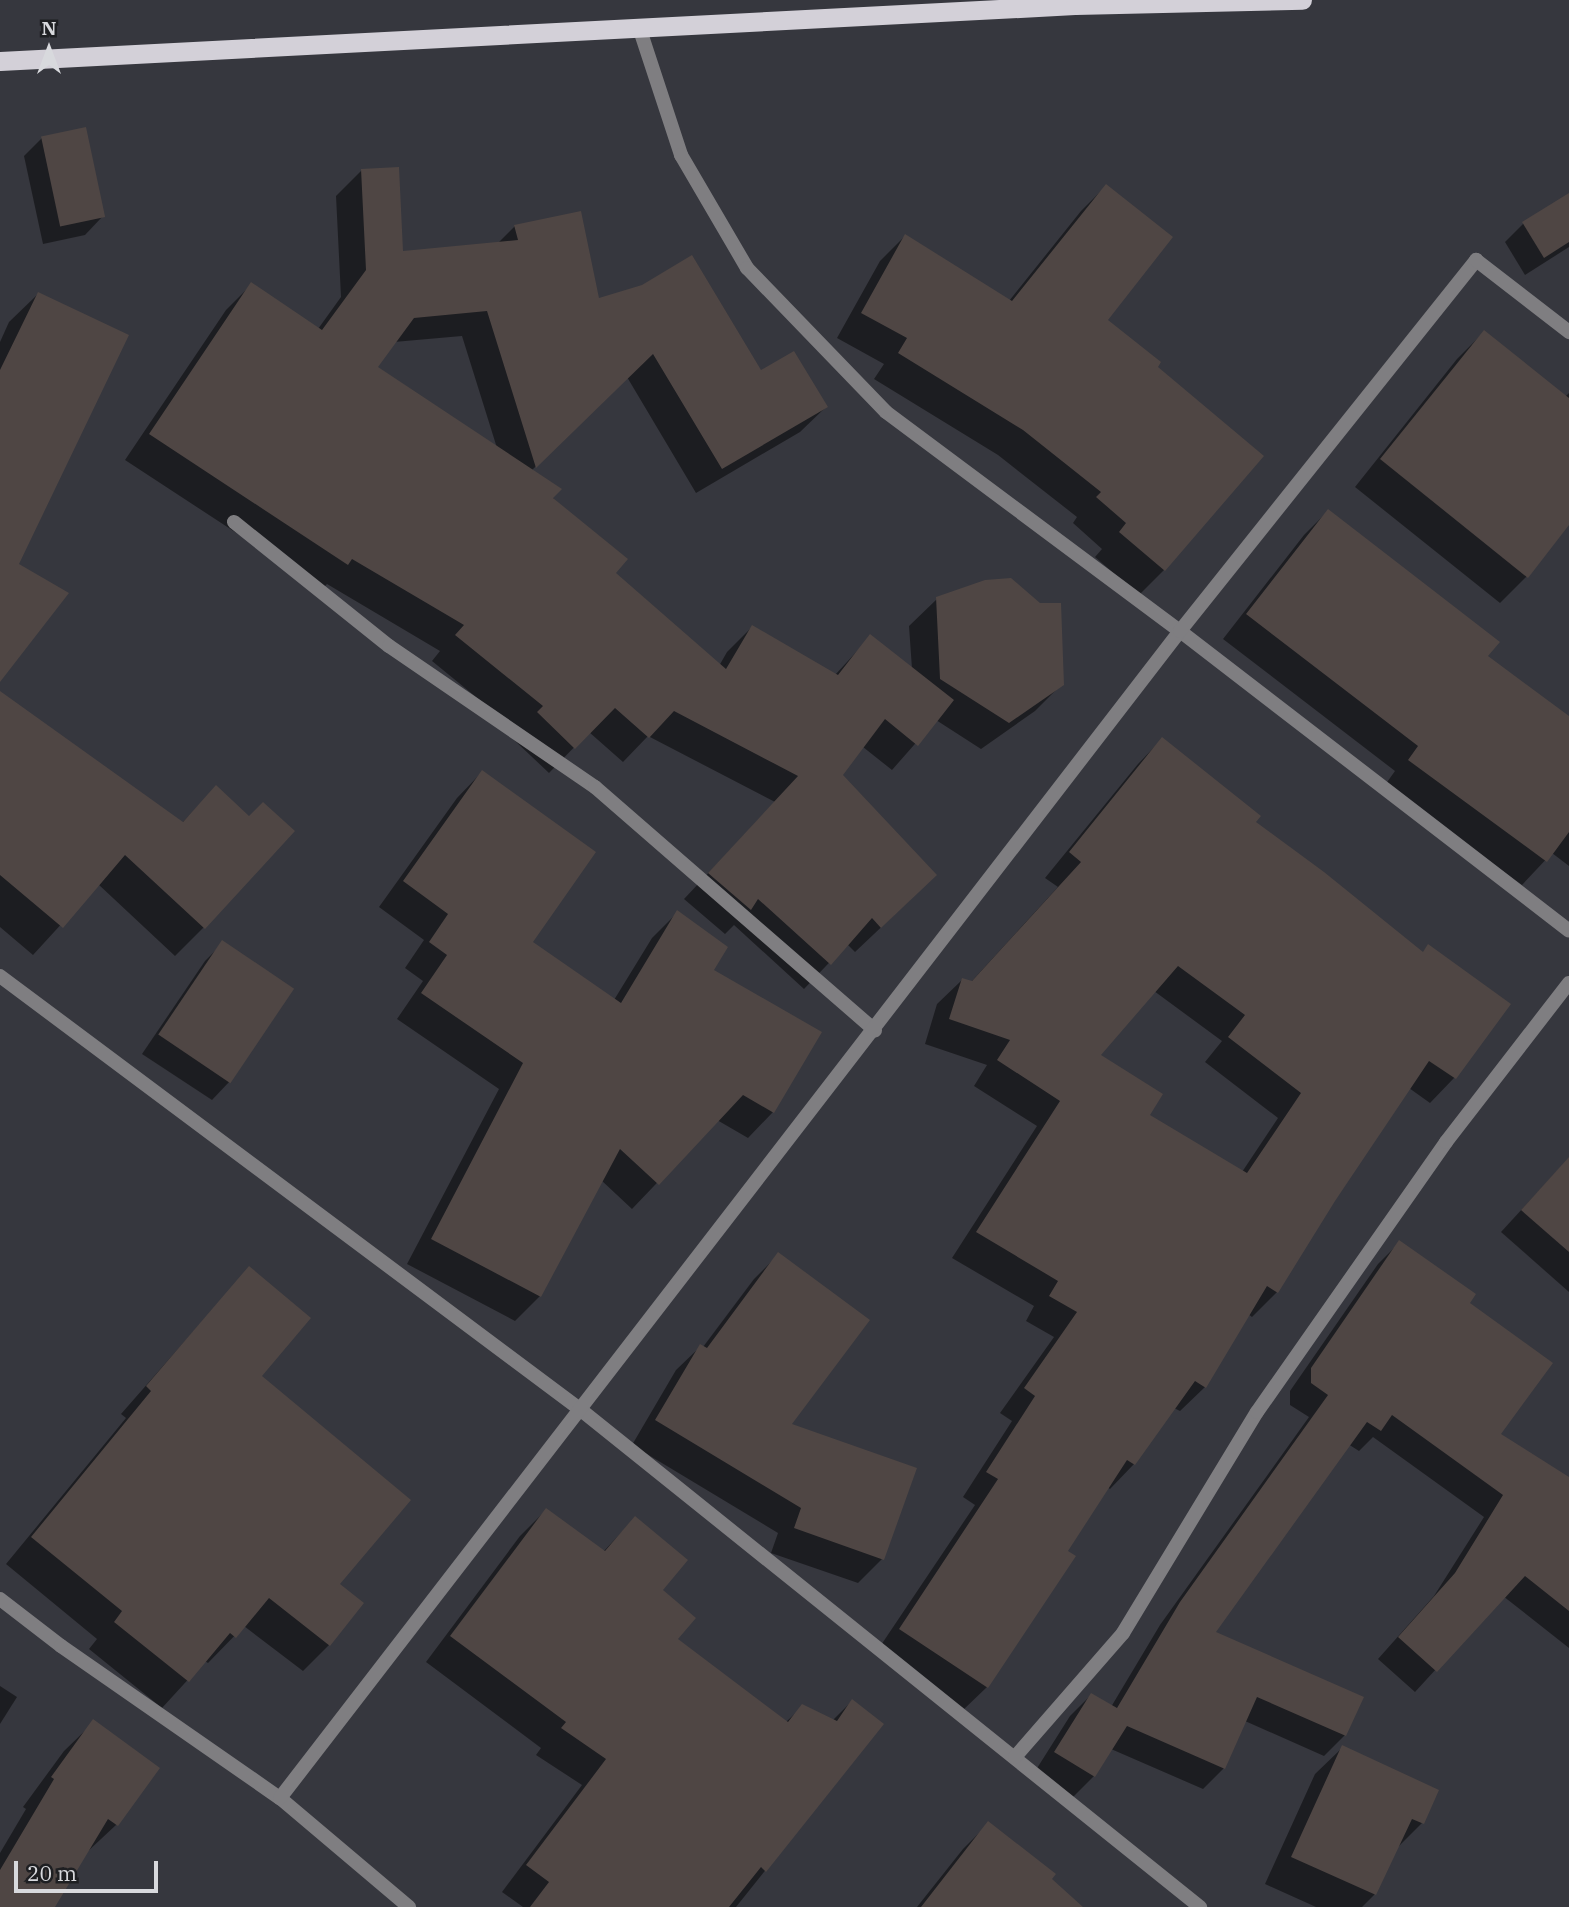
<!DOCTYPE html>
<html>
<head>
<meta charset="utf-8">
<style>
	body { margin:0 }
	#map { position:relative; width:1569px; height:1907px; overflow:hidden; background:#36373e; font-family:"IBM Plex Serif",serif }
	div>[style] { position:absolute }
	.shadow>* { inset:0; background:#0007 }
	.building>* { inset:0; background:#4f4644; transform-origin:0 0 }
	.minor>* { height:14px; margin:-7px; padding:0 7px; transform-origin:7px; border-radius:7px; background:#7f7e81 }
	.trunk>* { height:19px; margin:-9.5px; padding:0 9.5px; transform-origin:9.5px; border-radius:9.5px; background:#d3d0d8 }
	span { translate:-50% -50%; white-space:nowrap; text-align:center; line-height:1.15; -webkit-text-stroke:5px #1e1f22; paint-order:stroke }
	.north { position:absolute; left:14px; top:14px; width:70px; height:70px; -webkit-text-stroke:5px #1e1f22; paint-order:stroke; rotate:0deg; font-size:19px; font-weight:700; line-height:28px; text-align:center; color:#d8d9dd }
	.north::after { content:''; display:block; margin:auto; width:24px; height:32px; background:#d8d9dd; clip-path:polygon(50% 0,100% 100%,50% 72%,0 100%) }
	.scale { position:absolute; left:14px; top:1861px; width:144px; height:32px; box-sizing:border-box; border:4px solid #d8d9dd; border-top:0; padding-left:9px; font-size:21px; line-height:24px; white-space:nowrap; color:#d8d9dd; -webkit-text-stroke:5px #1e1f22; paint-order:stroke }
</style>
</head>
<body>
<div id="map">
	<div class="shadow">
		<i style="clip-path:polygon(42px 138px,103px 216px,85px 235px,43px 244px,24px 156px)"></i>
		<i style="clip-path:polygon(evenodd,362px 170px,401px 253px,498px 243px,515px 226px,598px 300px,760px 372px,826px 407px,800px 432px,696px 493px,627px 377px,531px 471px,614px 573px,719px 666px,727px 652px,752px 627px,835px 675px,870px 637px,912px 669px,909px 626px,937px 599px,1062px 684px,1035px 711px,981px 749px,936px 720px,892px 770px,863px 747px,841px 776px,910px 900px,855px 952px,847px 944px,804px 989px,734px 925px,725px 934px,684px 899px,775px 802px,648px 736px,623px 762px,589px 732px,549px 773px,513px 739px,519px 732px,432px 661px,440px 651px,327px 584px,322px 589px,125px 460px,226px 310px,251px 285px,318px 329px,341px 297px,336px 196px,362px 170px,462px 336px,497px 448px,376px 367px,394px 342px,462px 336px)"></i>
		<i style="clip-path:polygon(1106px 186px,1105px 320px,1155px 367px,1164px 570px,1139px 595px,1095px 557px,1102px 549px,1073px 523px,1077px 517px,998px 455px,874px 379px,884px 364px,837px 338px,880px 261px,905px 236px,1009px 301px,1081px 211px)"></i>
		<i style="clip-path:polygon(1569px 195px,1569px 247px,1525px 275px,1505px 242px,1523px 224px)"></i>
		<i style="clip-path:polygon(38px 294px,17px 565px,0 679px,0 342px,9px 322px)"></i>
		<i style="clip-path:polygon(1484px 332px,1565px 397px,1569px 393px,1569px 522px,1527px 576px,1500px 603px,1355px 487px,1457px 359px)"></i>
		<i style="clip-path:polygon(1328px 511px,1485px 656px,1569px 717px,1569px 866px,1552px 853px,1522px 885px,1385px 785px,1395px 771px,1223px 639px,1304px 535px)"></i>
		<i style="clip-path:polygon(0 693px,182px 823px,216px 787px,204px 927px,175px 956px,98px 884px,33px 955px,0 927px)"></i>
		<i style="clip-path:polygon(evenodd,1162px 739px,1253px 822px,1422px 953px,1508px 1004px,1454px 1078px,1430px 1103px,1409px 1088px,1334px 1200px,1277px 1292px,1252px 1317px,1248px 1314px,1205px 1387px,1180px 1411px,1174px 1408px,1134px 1464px,1110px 1489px,1107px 1487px,1066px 1551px,987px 1687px,962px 1711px,875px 1654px,975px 1505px,963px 1497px,1012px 1421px,1000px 1413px,1054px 1337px,1026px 1321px,1034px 1306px,952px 1258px,1037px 1126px,974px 1086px,987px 1065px,925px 1044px,937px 1004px,962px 980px,971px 982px,1058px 887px,1045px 878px,1138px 764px,1162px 739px,1154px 991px,1222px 1041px,1205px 1062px,1278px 1118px,1242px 1172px,1147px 1115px,1098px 1056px,1154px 991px)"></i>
		<i style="clip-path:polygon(482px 772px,530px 942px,614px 1000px,652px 938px,678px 912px,712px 970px,773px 1112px,748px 1138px,717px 1120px,632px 1209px,601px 1180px,540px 1296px,515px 1321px,407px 1264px,499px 1089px,397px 1019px,423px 981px,405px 968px,424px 940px,379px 907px,457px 798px)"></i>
		<i style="clip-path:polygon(223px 943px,230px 1081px,212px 1100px,142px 1054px,205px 961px)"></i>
		<i style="clip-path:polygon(1569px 1158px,1569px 1292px,1501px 1232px)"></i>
		<i style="clip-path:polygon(1399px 1243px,1413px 1370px,1569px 1494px,1569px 1648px,1503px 1596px,1415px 1692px,1378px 1659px,1434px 1596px,1484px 1517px,1373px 1437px,1359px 1451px,1348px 1444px,1213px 1633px,1345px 1735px,1324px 1756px,1245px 1721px,1224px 1768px,1203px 1789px,1111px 1749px,1094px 1776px,1073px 1797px,1034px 1773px,1070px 1716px,1091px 1695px,1111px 1707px,1160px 1625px,1309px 1417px,1290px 1405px,1290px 1391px,1378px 1264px)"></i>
		<i style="clip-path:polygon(778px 1255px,789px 1425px,882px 1559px,858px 1583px,771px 1553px,778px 1533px,632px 1445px,676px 1370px,701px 1346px,703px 1347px,754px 1279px)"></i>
		<i style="clip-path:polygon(249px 1268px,259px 1377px,337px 1585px,329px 1645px,303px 1671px,244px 1626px,208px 1663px,205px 1661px,162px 1708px,89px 1649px,97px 1639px,6px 1564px,126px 1418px,121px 1414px)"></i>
		<i style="clip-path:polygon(546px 1510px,603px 1552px,635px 1518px,676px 1639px,786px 1722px,803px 1706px,832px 1721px,852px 1701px,882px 1724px,736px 1907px,523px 1907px,502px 1892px,582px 1785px,536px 1755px,541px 1748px,426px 1662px,520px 1536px)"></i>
		<i style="clip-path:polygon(0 1686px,17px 1697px,0 1724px)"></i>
		<i style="clip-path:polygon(94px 1722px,116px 1825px,86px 1853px,53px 1907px,0 1907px,0 1853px,26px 1809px,23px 1807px,64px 1751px)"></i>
		<i style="clip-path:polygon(1342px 1748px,1437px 1790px,1422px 1823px,1395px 1850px,1375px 1894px,1362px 1907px,1316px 1907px,1265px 1884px,1315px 1774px)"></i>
		<i style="clip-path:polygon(988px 1824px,1049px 1880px,1080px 1907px,917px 1907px,963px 1849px)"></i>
	</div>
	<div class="building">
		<i style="left:86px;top:127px;width:92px;height:46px;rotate:78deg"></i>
		<i style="clip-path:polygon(399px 167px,403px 251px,518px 240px,514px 225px,581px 211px,599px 298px,642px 285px,692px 255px,761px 370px,794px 351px,828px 407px,722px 469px,653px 354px,536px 468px,487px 311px,414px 318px,378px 367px,562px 489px,553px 498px,628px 559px,616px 573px,726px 669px,752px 625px,838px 675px,870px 634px,954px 700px,918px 746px,885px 719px,843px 775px,937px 875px,881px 928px,872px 918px,831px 965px,758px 899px,751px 910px,708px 873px,798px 776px,674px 711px,649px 738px,615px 708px,575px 749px,537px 712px,543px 706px,455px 635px,464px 625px,352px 559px,348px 565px,149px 434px,251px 282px,322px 330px,366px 270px,361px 169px)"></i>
		<i style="clip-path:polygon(1106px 184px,1173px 237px,1108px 320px,1161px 362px,1158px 367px,1264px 456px,1165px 571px,1119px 532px,1126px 523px,1096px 497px,1101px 492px,1023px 430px,898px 353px,907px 338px,861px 313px,905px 234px,1012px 301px)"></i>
		<i style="clip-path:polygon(1569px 193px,1569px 242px,1544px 258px,1522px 222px)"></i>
		<i style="clip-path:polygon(38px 292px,129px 335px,19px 564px,69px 593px,0 682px,0 370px)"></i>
		<i style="clip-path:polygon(1484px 330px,1569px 398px,1569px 525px,1528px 578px,1380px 459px)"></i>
		<i style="clip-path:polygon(1328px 509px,1500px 642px,1488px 656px,1569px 716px,1569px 832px,1547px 862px,1408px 760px,1418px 746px,1246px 614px)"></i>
		<i style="clip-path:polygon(1011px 578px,1040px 603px,1061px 603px,1064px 685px,1009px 723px,940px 679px,936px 597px,985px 580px)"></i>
		<i style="clip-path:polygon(0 691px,183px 822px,216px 785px,249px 816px,263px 802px,295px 831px,205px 929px,125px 855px,63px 928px,0 875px)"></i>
		<i style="clip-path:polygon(evenodd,1162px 737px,1261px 816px,1256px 822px,1324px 872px,1423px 952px,1428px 944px,1511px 1004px,1456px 1079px,1429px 1061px,1335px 1201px,1278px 1293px,1267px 1286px,1206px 1388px,1195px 1381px,1135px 1465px,1127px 1460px,1068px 1551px,1076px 1556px,988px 1688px,899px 1629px,998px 1479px,986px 1472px,1035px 1396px,1024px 1388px,1077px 1312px,1049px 1296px,1058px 1281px,976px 1232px,1060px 1101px,997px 1060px,1010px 1040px,949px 1019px,962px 978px,972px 981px,1081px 862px,1069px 852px,1162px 737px,1178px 966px,1245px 1015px,1228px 1037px,1301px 1093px,1247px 1173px,1150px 1115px,1163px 1094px,1101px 1055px,1178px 966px)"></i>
		<i style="clip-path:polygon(482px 770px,596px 852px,533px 942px,621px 1003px,677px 910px,728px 947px,714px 970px,822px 1032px,774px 1113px,743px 1095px,659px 1185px,620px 1149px,541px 1297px,431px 1239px,523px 1063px,421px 993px,447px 955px,429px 942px,448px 914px,403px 881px)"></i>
		<i style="left:222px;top:940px;width:87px;height:114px;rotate:34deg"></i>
		<i style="clip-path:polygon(1569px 1157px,1569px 1252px,1521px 1210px)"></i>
		<i style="clip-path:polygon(1399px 1240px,1476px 1294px,1470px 1303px,1553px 1363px,1501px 1434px,1569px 1477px,1569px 1611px,1525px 1576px,1437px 1672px,1398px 1637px,1455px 1573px,1503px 1495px,1392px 1415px,1381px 1431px,1367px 1422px,1216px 1632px,1364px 1697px,1346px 1736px,1257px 1697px,1225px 1769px,1127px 1726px,1095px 1777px,1054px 1752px,1091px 1693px,1117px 1708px,1180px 1602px,1328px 1395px,1311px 1383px,1311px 1368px)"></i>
		<i style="clip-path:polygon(778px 1252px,870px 1320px,792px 1424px,917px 1468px,884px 1560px,794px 1528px,801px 1508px,655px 1420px,700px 1344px,707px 1348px)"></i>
		<i style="clip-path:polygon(249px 1266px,311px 1318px,262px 1376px,411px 1500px,340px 1584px,364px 1603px,330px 1646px,269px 1598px,236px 1638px,230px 1633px,189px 1682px,114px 1622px,122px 1611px,31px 1537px,151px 1391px,146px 1386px)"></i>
		<i style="clip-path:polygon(546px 1508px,605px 1551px,635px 1516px,688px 1560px,663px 1590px,696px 1618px,678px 1639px,788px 1722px,802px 1704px,837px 1721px,852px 1699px,884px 1724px,766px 1872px,761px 1867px,729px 1907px,530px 1907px,549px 1882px,526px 1865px,606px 1759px,561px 1728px,566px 1722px,450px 1636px)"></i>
		<i style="clip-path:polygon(93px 1719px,160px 1768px,118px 1826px,108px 1819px,55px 1907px,0 1907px,0 1870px,54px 1779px,51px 1777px)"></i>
		<i style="clip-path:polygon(1342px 1745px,1439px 1790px,1424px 1824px,1412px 1819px,1376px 1895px,1291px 1857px)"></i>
		<i style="clip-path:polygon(988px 1821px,1056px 1874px,1052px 1879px,1083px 1907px,921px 1907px)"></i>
	</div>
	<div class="minor">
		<i style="left:639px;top:27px;width:135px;rotate:71.8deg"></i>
		<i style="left:681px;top:155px;width:131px;rotate:59.7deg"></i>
		<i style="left:747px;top:268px;width:200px;rotate:46deg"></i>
		<i style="left:886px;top:412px;width:367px;rotate:36.7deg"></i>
		<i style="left:1180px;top:631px;width:491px;rotate:37.6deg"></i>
		<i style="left:234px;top:522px;width:198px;rotate:38.7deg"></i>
		<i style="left:389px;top:646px;width:250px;rotate:34.4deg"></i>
		<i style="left:595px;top:787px;width:371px;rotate:41deg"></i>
		<i style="left:0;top:976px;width:725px;rotate:36.76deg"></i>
		<i style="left:581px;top:1410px;width:794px;rotate:38.76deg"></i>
		<i style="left:0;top:1599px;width:77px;rotate:37.6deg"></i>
		<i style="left:61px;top:1646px;width:267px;rotate:34.8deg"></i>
		<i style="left:280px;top:1798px;width:169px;rotate:40.2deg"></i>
		<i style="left:1015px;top:1757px;width:164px;rotate:-48.9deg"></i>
		<i style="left:1123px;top:1633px;width:258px;rotate:-58.8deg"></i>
		<i style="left:1257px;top:1412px;width:330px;rotate:-55deg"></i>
		<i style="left:1446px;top:1142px;width:201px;rotate:-52.3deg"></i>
		<i style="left:280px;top:1798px;width:1474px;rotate:-52.36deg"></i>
		<i style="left:1180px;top:631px;width:475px;rotate:-51.4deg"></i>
		<i style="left:1476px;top:260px;width:118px;rotate:37.7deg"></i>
	</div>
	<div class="trunk">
		<i style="left:0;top:61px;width:1076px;rotate:-2.98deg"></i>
		<i style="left:1075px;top:5px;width:227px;rotate:-1.3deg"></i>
	</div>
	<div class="north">N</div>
	<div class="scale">20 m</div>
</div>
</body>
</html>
